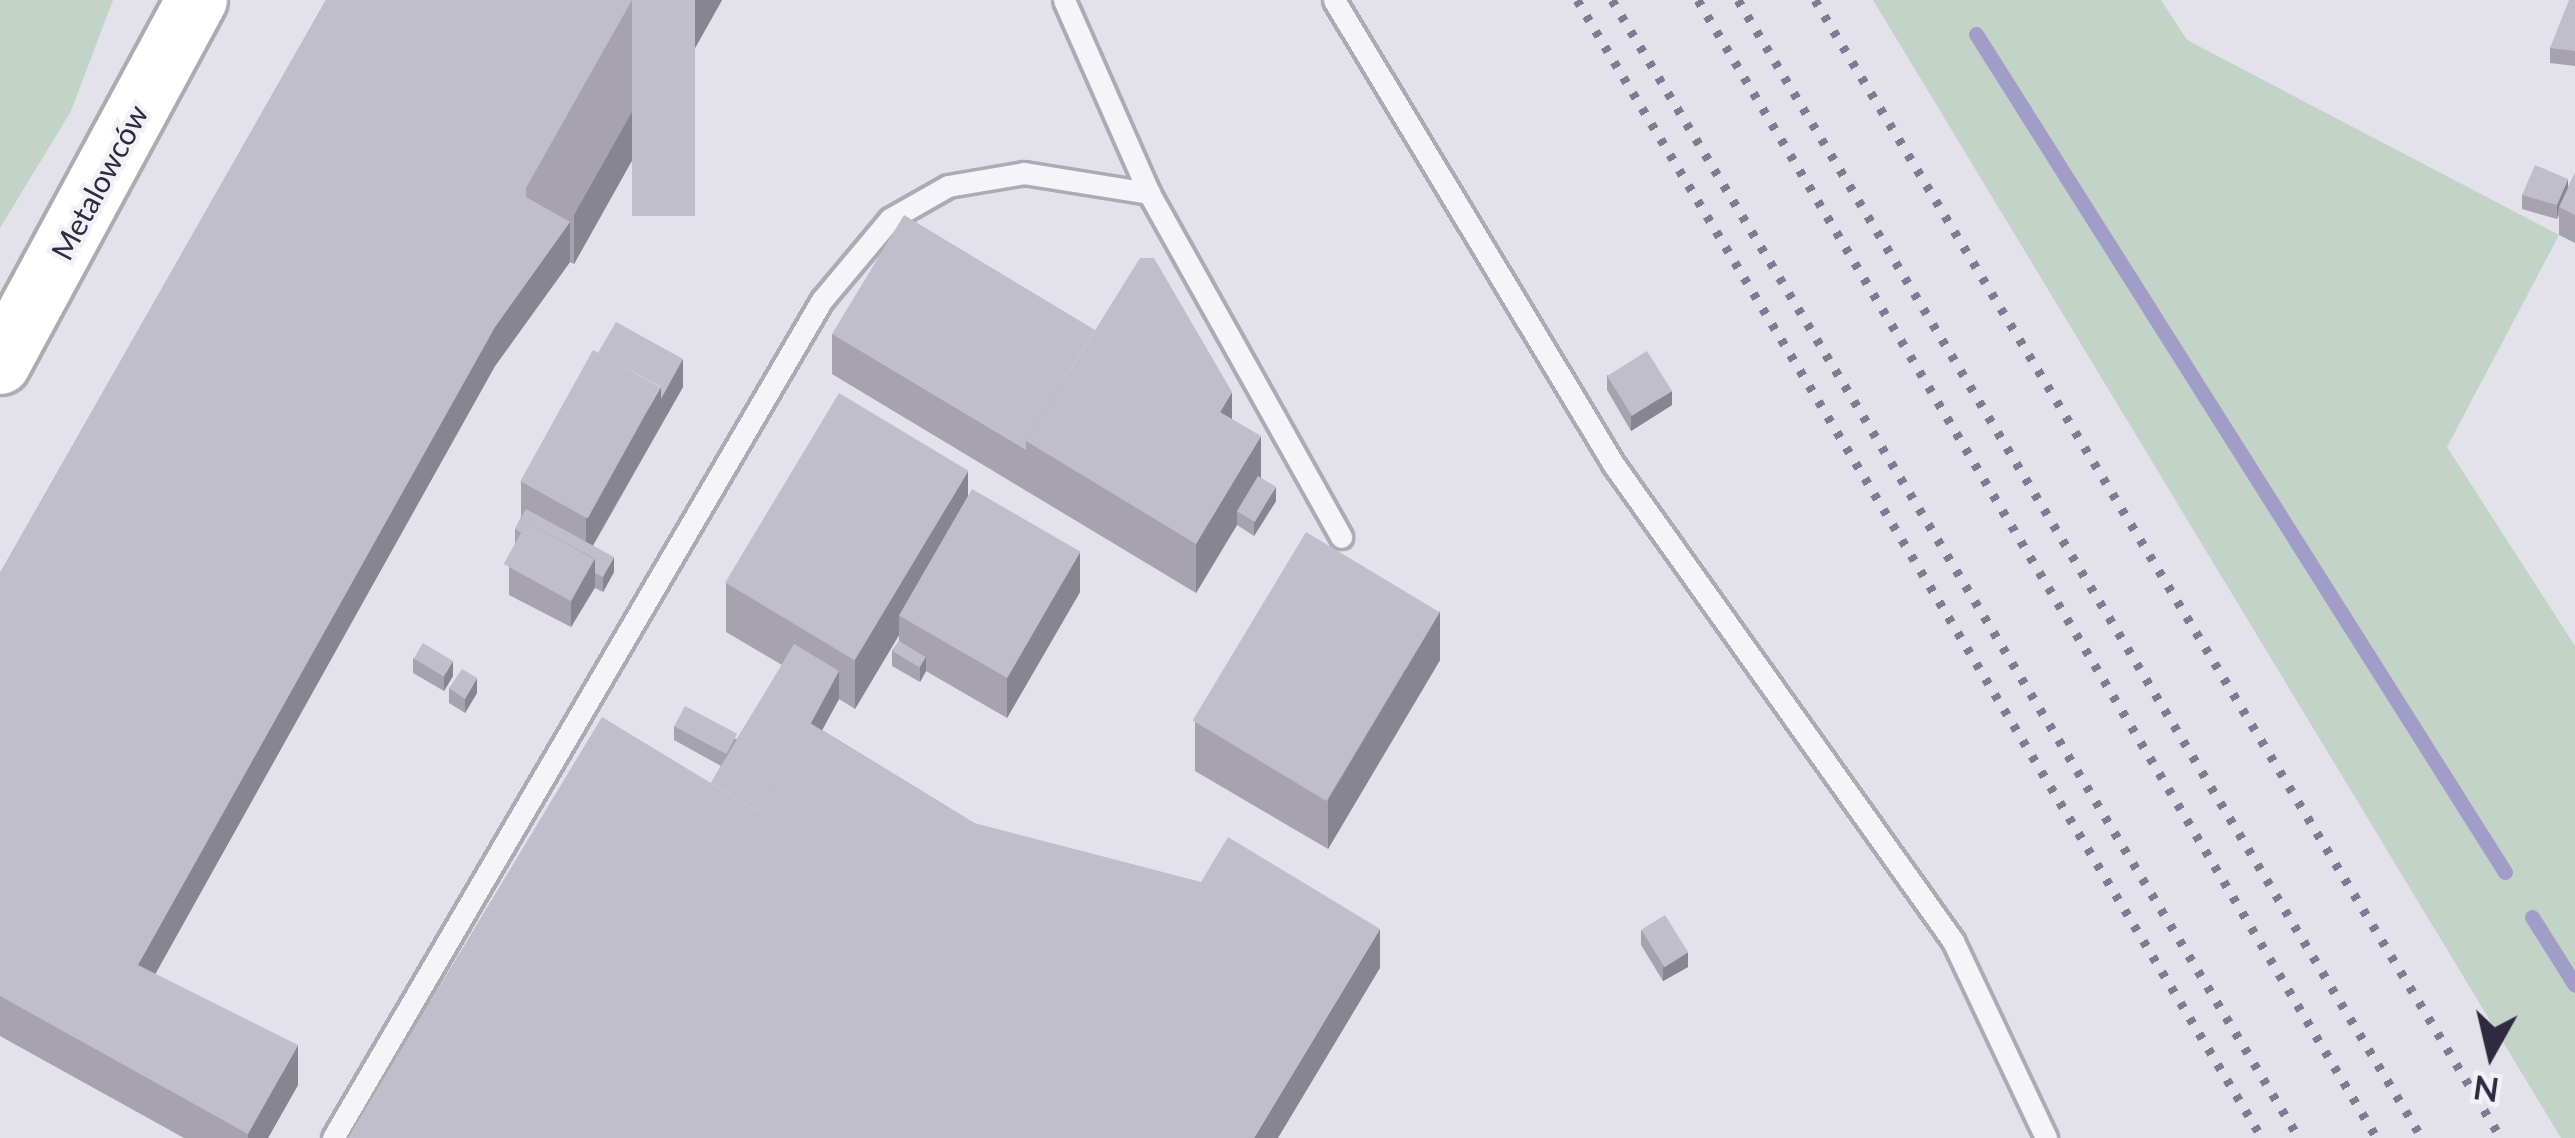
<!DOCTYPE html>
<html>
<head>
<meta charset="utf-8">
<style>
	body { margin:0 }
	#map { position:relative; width:2575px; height:1138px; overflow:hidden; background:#e3e1e9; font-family:Lato,sans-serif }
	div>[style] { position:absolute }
	.green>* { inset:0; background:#c2d3c8 }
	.stream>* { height:15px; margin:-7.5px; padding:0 7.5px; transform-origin:7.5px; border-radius:7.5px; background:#a29dc8 }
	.roads { filter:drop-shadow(3px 0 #adaab6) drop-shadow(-3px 0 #adaab6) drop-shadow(0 3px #adaab6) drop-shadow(0 -3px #adaab6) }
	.lane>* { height:21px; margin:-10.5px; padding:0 10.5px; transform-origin:10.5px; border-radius:10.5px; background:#f5f4f8 }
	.secondary>* { height:60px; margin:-30px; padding:0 30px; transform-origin:30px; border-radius:30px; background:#fff }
	.rail>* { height:9px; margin-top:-4.5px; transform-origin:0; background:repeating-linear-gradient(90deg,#807b92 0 6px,transparent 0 18px) }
	.wall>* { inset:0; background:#a6a3af }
	.shaded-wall>* { inset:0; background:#87858f }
	.building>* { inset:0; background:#c1becc; transform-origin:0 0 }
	span { translate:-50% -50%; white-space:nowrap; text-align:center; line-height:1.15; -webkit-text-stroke:9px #f2f1f7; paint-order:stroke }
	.street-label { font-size:30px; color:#2f2a40 }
	.north { position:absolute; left:2431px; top:994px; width:120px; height:120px; -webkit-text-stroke:9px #f2f1f7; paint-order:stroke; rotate:188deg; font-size:33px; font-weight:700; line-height:48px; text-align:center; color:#2f2a40 }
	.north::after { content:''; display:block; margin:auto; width:42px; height:54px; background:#2f2a40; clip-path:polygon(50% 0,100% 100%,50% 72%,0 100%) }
</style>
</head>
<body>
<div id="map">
	<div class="green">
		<i style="clip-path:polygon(0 0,113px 0,71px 111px,0 228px)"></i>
		<i style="clip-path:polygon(1873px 0,2161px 0,2187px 40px,2559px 235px,2447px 447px,2575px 646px,2575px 1138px,2561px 1138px)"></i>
	</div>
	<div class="stream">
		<i style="left:1976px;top:34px;width:991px;rotate:57.74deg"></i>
		<i style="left:2532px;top:917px;width:80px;rotate:57.7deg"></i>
	</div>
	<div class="roads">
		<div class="lane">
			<i style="left:1064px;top:0;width:211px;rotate:66.2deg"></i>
			<i style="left:1149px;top:193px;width:394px;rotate:60.8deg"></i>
			<i style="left:1334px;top:0;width:543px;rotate:58.95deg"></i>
			<i style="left:1614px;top:465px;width:584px;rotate:54.54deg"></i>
			<i style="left:1953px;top:941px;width:218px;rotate:64.7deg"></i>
			<i style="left:333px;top:1138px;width:970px;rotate:-59.74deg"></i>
			<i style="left:822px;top:300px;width:106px;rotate:-50deg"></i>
			<i style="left:890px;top:219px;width:67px;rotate:-29.6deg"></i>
			<i style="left:948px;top:186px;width:77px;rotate:-9.7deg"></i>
			<i style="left:1024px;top:173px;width:127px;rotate:9.1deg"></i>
		</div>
		<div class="secondary">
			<i style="left:0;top:364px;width:414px;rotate:-61.6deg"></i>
		</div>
	</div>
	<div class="rail">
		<i style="left:1577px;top:0;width:1328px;rotate:58.95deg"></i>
		<i style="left:1612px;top:0;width:1329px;rotate:58.88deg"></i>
		<i style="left:1698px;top:0;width:1325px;rotate:59.18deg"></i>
		<i style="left:1738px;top:0;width:1328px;rotate:58.99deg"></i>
		<i style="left:1815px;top:0;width:1329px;rotate:58.92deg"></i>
	</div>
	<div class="wall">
		<i style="clip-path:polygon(326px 0,722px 0,574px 264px,570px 262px,495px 366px,155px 974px,298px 1085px,268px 1138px,184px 1138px,0 1036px,0 573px)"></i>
		<i style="clip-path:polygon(2575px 0,2575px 66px,2550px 63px,2550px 48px)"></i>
		<i style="clip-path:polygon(2575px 173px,2575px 243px,2559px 235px,2559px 215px,2557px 219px,2522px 209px,2522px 195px,2568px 187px)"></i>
		<i style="clip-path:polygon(832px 334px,1232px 419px,1261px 478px,1276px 501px,1254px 536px,1237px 525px,1196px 593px,832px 374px)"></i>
		<i style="clip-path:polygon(1607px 375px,1672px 405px,1631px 431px,1607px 390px)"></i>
		<i style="clip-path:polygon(683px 387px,593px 546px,614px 572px,603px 592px,595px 588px,571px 627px,509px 595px,509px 567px,518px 545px,515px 544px,515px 529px,521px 517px,521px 482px)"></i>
		<i style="clip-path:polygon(968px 496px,1080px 592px,1007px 718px,926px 671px,920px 682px,892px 666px,892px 651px,899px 641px,899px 635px,855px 709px,839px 699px,822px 730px,974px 823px,1380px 968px,711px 783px,721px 766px,674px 740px,674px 726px,737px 739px,782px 665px,726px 632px,726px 583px)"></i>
		<i style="clip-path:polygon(413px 658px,453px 676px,444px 691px,413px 673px)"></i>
		<i style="clip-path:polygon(1440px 660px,1328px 849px,1195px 771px,1195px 722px)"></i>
		<i style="clip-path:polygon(449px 688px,477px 693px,465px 713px,449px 703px)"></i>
		<i style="clip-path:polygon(1641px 930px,1688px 967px,1663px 981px,1641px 945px)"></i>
	</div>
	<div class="shaded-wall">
		<i style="clip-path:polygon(695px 0,722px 0,574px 264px,574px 215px)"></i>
		<i style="clip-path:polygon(2568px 179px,2568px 194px,2559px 207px,2557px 219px,2557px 205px)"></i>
		<i style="clip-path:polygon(570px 222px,570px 262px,495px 366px,138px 1005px,138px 965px,495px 327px)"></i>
		<i style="clip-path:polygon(683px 359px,683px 387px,586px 557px,586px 517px,661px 387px)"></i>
		<i style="clip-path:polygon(1672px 391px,1672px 405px,1631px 431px,1631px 416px)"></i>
		<i style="clip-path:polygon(1232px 392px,1232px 441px,1220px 412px)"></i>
		<i style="clip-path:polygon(1261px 436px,1261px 485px,1237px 511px,1237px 525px,1196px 593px,1196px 544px)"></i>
		<i style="clip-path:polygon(968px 471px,968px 520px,899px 616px,899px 635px,855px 709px,855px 660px)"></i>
		<i style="clip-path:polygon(1276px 487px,1276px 501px,1254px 536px,1254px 521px)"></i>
		<i style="clip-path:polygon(1080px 552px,1080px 592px,1007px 718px,1007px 678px)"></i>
		<i style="clip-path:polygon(614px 557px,614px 572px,603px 592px,603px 577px)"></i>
		<i style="clip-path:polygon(595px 559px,595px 587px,571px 627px,571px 599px)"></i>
		<i style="clip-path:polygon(1440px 611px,1440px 660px,1328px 849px,1328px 800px)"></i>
		<i style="clip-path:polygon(926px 657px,926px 671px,920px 682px,920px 667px)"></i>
		<i style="clip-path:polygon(453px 661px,453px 676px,444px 691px,444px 676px)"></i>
		<i style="clip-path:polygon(839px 671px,839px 699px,757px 851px,757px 822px)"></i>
		<i style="clip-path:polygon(477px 678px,477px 693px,465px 713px,465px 699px)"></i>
		<i style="clip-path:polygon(1380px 929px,1380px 968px,1278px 1138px,1254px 1138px)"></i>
		<i style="clip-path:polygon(1688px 952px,1688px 967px,1663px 981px,1663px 967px)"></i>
		<i style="clip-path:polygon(298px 1045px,298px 1085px,268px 1138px,248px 1138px,248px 1134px)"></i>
	</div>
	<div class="building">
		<i style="clip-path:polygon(326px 0,632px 0,526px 188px,526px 197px,570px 222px,495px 327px,138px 965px,298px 1045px,248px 1134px,0 996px,0 573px)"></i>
		<i style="left:632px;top:0;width:63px;height:216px"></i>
		<i style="clip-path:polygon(2569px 0,2575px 0,2575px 51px,2550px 48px)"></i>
		<i style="clip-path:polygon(2535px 165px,2568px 179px,2557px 205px,2522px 195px)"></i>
		<i style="clip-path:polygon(2575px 173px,2575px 215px,2559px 207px)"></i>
		<i style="clip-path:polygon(904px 215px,1095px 330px,1026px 441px,1026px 450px,832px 334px)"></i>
		<i style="clip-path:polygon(1140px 258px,1154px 258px,1232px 392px,1220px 412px,1261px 436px,1196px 544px,1026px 441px)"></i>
		<i style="clip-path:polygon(616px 322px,683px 359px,661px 399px,661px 387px,598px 353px)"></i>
		<i style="left:593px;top:350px;width:77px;height:150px;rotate:29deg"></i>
		<i style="left:1647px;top:351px;width:47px;height:47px;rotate:58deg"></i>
		<i style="left:839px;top:393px;width:151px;height:221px;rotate:31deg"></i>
		<i style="left:1258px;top:476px;width:21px;height:41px;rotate:31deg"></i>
		<i style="left:972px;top:489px;width:125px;height:146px;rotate:30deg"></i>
		<i style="clip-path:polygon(526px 509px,614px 557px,603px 577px,595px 573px,595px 559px,527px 522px,522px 533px,515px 529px)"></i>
		<i style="left:527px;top:522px;width:77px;height:48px;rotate:29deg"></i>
		<i style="left:1306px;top:532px;width:156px;height:220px;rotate:31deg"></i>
		<i style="left:899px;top:641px;width:31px;height:12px;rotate:31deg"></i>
		<i style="left:423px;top:643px;width:35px;height:18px;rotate:31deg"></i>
		<i style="clip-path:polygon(794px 644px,839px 671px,811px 723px,757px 811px,711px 783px)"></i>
		<i style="clip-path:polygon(462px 669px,477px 678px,465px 699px,449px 688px)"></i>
		<i style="left:685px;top:706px;width:59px;height:23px;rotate:28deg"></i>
		<i style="clip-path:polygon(602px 717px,757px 811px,810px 723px,974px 823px,1201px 882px,1228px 837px,1380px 929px,1254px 1138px,348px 1138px)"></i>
		<i style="left:1665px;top:915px;width:44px;height:28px;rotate:58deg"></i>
	</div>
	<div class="street-label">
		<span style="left:99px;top:182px;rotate:-62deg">Metalowców</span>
	</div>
	<div class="north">N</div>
</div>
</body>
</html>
